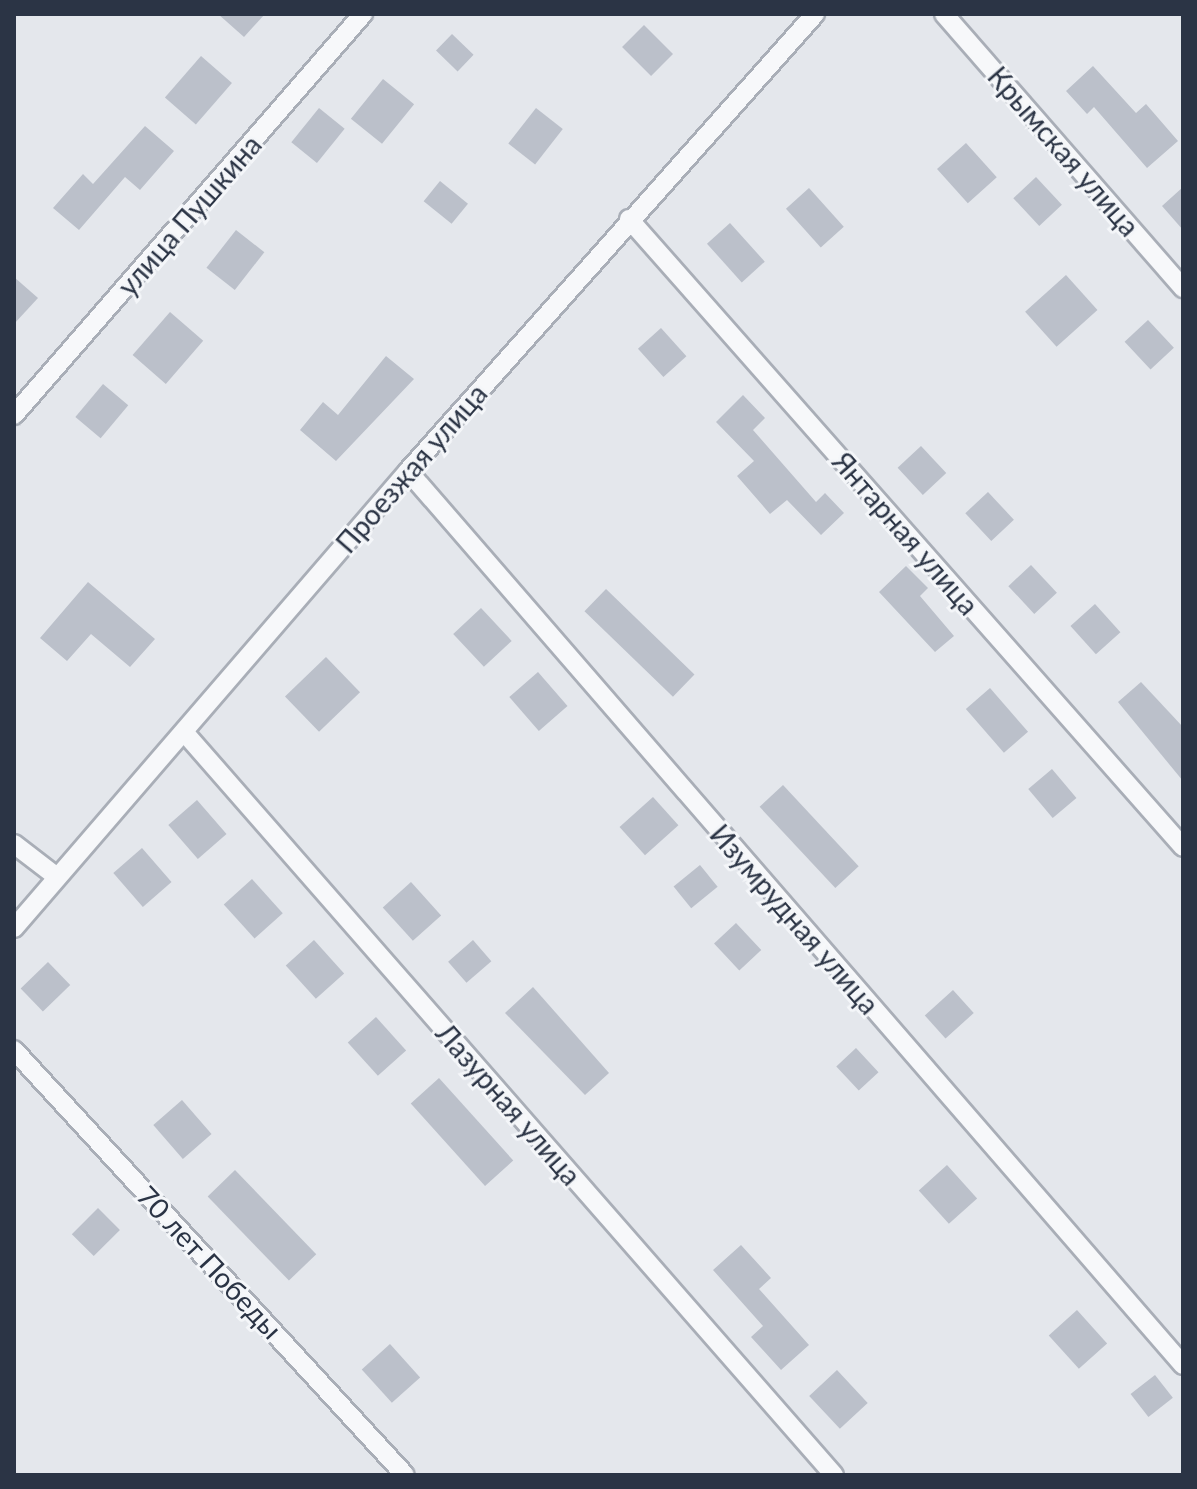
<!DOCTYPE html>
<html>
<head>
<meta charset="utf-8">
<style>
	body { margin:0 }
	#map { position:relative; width:1197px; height:1489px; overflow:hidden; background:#e4e7ec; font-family:Lato,sans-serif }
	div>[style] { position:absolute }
	.building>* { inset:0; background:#bbc0ca; transform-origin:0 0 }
	.roads { filter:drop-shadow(2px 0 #a9aeb7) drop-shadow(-2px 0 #a9aeb7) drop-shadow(0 2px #a9aeb7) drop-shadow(0 -2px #a9aeb7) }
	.minor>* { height:18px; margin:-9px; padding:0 9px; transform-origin:9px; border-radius:9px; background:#f7f8fa }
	span { translate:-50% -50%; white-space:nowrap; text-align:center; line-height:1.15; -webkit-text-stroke:6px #f4f6f9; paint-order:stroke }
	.street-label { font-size:28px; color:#2b3445 }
	.frame { position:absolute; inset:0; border:16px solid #2b3445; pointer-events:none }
</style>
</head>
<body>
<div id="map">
	<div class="building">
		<i style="clip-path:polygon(218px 14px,265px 14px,244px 37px)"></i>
		<i style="left:644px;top:25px;width:41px;height:31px;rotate:45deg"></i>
		<i style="left:452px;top:34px;width:30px;height:23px;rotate:44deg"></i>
		<i style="left:201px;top:56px;width:41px;height:55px;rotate:41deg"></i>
		<i style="clip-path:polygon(1093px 66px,1136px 113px,1146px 104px,1178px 141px,1147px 168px,1094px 107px,1087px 114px,1066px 91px)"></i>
		<i style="left:383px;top:79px;width:40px;height:51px;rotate:39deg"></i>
		<i style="left:319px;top:108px;width:33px;height:44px;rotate:39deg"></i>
		<i style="left:536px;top:108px;width:34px;height:45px;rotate:38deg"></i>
		<i style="clip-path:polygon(145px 126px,174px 151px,140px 190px,125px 177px,79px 230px,53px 208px,83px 174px,93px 184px)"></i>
		<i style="left:966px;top:143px;width:46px;height:39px;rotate:48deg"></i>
		<i style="left:1036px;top:177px;width:38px;height:31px;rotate:47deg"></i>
		<i style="left:440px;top:181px;width:36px;height:26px;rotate:39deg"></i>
		<i style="clip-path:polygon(1183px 187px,1183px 230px,1162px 206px)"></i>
		<i style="left:809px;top:188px;width:52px;height:31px;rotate:48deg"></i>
		<i style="left:730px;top:223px;width:52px;height:31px;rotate:48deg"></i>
		<i style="left:236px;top:230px;width:36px;height:48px;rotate:38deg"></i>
		<i style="left:1066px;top:275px;width:47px;height:55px;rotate:48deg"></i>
		<i style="clip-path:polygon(14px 277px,38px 298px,14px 324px)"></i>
		<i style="left:170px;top:312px;width:44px;height:57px;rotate:41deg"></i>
		<i style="left:1148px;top:320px;width:38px;height:32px;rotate:47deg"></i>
		<i style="left:661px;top:328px;width:38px;height:31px;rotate:48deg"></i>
		<i style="clip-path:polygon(386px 356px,414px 379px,336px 461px,300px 430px,323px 402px,338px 415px)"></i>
		<i style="left:103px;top:384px;width:33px;height:43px;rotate:40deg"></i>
		<i style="clip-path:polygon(743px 395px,765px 418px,753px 430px,816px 502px,825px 493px,844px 513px,821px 535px,787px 500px,770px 514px,737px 476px,754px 461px,716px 422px)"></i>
		<i style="left:921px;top:446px;width:37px;height:32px;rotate:47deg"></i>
		<i style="left:988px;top:492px;width:38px;height:31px;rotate:47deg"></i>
		<i style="left:1031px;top:565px;width:38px;height:31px;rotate:47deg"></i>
		<i style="clip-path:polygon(906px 566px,928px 588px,920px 596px,954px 636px,935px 652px,879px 592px)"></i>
		<i style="clip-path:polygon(88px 582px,155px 639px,130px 667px,91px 634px,67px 661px,40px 638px)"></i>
		<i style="left:606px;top:589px;width:123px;height:31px;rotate:44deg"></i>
		<i style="left:1095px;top:604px;width:38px;height:33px;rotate:48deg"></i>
		<i style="left:481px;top:608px;width:45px;height:38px;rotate:47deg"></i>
		<i style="left:326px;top:657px;width:49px;height:57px;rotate:46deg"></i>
		<i style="left:538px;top:672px;width:45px;height:38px;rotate:49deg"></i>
		<i style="clip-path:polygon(1141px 682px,1183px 727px,1183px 781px,1118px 702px)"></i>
		<i style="left:990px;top:688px;width:58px;height:32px;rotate:49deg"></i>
		<i style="left:1052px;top:769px;width:38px;height:31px;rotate:50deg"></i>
		<i style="left:783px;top:785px;width:111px;height:32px;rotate:47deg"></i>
		<i style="left:653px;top:797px;width:38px;height:45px;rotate:48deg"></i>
		<i style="left:197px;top:800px;width:45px;height:38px;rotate:49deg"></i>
		<i style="left:142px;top:848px;width:45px;height:38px;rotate:49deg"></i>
		<i style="left:700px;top:865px;width:28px;height:34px;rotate:51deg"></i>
		<i style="left:252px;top:879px;width:46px;height:38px;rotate:48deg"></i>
		<i style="left:411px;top:882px;width:45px;height:38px;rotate:48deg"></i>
		<i style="left:736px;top:923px;width:37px;height:30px;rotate:47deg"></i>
		<i style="left:314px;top:940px;width:45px;height:38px;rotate:48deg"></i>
		<i style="left:473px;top:940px;width:28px;height:33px;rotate:49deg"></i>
		<i style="left:48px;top:962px;width:32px;height:38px;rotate:46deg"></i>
		<i style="clip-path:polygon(533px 987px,609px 1073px,585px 1095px,505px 1013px)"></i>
		<i style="left:953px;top:990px;width:31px;height:38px;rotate:48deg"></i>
		<i style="left:376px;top:1017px;width:45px;height:38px;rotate:48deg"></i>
		<i style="left:856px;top:1048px;width:33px;height:27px;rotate:47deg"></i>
		<i style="left:439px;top:1078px;width:111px;height:38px;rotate:48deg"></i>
		<i style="left:182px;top:1100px;width:45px;height:38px;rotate:49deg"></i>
		<i style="left:947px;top:1165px;width:45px;height:38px;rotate:48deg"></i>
		<i style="left:235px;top:1170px;width:117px;height:38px;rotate:46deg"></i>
		<i style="left:98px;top:1208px;width:31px;height:37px;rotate:45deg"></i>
		<i style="clip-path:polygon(741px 1245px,771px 1278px,759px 1289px,809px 1345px,781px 1370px,751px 1337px,763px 1326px,713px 1270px)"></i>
		<i style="left:1077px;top:1310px;width:45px;height:38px;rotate:48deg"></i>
		<i style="left:390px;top:1344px;width:45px;height:38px;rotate:48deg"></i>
		<i style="left:837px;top:1370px;width:45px;height:38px;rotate:47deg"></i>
		<i style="left:1155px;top:1375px;width:29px;height:31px;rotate:52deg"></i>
	</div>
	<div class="roads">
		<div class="minor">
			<i style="left:944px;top:14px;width:364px;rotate:48.9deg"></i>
			<i style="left:629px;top:219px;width:837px;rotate:48.58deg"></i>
			<i style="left:14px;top:415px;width:532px;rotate:-48.97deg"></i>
			<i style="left:408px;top:471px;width:1183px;rotate:49.08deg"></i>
			<i style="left:184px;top:732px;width:987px;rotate:48.82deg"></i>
			<i style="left:14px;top:844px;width:54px;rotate:37.5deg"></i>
			<i style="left:14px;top:928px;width:603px;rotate:-49.23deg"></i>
			<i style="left:408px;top:471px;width:612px;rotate:-48.31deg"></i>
			<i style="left:14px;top:1050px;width:577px;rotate:47.39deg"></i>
		</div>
	</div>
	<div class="street-label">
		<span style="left:1064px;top:151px;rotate:49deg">Крымская улица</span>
		<span style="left:189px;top:215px;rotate:-49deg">улица Пушкина</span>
		<span style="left:411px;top:468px;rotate:-49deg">Проезжая улица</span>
		<span style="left:906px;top:533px;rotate:49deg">Янтарная улица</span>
		<span style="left:795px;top:919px;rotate:49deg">Изумрудная улица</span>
		<span style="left:509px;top:1104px;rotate:49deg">Лазурная улица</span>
		<span style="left:210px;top:1262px;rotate:47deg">70 лет Победы</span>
	</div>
	<div class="frame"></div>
</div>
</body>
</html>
